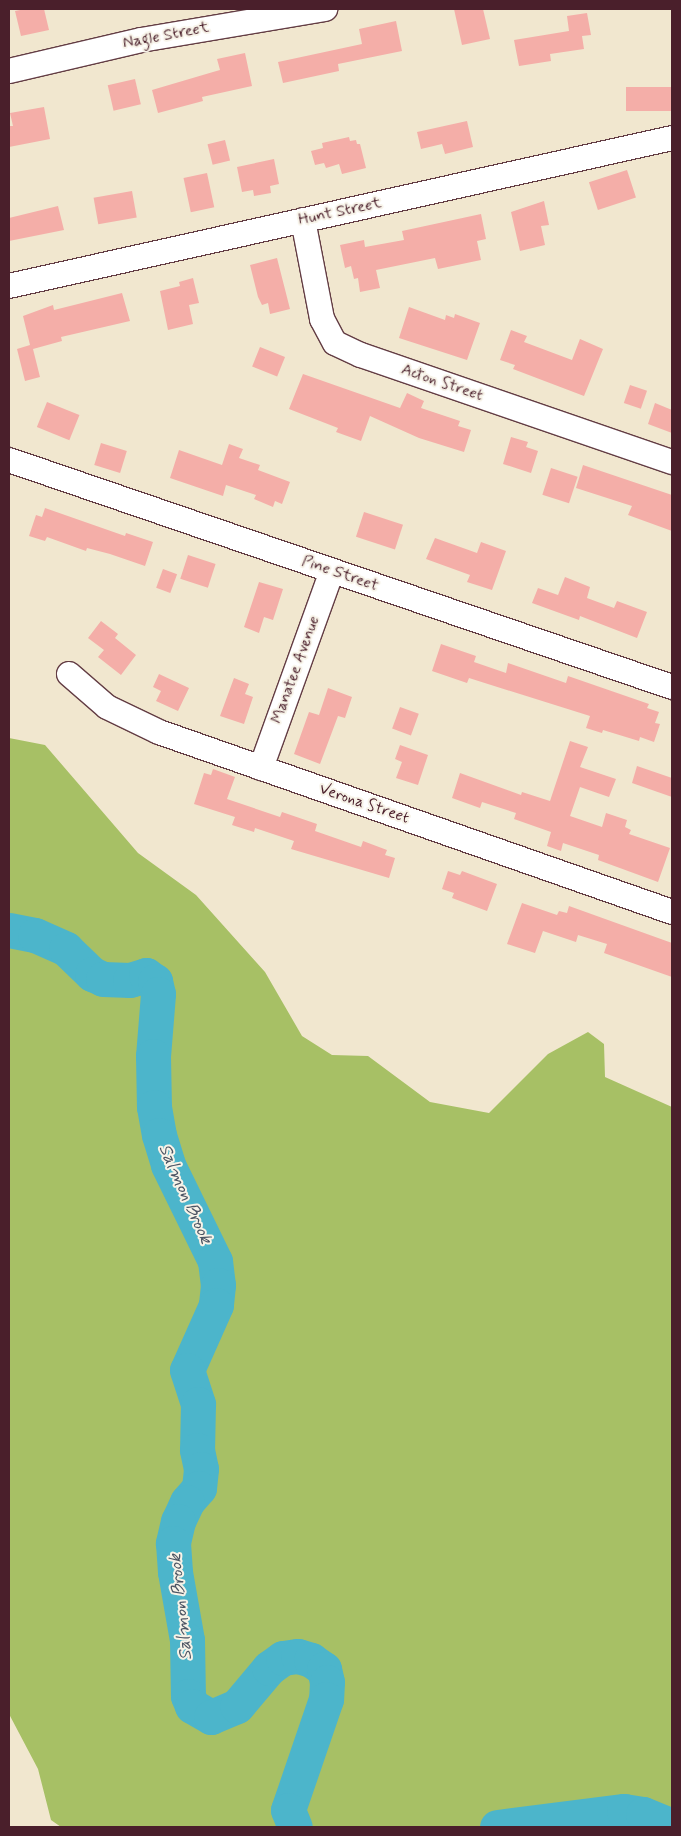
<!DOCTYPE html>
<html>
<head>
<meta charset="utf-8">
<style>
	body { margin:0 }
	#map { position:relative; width:681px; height:1836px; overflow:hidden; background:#f1e7cf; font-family:Mynerve,sans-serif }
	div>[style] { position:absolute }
	.green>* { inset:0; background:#a7c065 }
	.river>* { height:35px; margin:-17.5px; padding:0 17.5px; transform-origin:17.5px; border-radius:17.5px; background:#4cb5cb }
	.building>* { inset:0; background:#f4aea8; transform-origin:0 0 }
	.roads { filter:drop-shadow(1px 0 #633d44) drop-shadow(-1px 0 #633d44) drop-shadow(0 1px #633d44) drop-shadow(0 -1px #633d44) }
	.street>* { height:24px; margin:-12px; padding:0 12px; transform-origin:12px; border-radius:12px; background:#fff }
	span { translate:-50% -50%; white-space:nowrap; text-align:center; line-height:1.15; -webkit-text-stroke:4px #f7f3e8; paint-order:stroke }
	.street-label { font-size:16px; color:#4a1f2b }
	.water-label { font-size:18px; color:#4b5463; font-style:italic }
	.frame { position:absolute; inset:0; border:10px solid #4a1f2b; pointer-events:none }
</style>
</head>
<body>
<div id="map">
	<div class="green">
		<i style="clip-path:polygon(9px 738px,45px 745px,138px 853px,196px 895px,265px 972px,302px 1036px,332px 1055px,368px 1056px,430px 1102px,489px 1113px,548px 1054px,588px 1032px,604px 1044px,605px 1077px,672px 1107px,672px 1827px,61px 1827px,51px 1820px,38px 1769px,9px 1714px)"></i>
	</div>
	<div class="river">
		<i style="left:9px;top:930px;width:26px;rotate:11deg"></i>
		<i style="left:35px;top:935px;width:34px;rotate:24deg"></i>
		<i style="left:66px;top:949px;width:36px;rotate:44deg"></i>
		<i style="left:92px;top:974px;width:12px;rotate:24deg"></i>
		<i style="left:103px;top:979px;width:27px;rotate:2deg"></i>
		<i style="left:130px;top:980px;width:17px;rotate:-17deg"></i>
		<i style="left:146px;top:975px;width:11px;rotate:34deg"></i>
		<i style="left:155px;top:981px;width:13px;rotate:77deg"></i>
		<i style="left:158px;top:994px;width:62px;rotate:94.6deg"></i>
		<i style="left:153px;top:1056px;width:51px;rotate:88.9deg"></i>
		<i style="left:154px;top:1107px;width:28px;rotate:80deg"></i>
		<i style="left:159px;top:1135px;width:31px;rotate:73deg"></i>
		<i style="left:168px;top:1165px;width:107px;rotate:63.9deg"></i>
		<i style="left:215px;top:1261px;width:24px;rotate:83deg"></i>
		<i style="left:218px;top:1285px;width:20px;rotate:96deg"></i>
		<i style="left:216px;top:1305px;width:71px;rotate:114deg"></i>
		<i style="left:187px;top:1370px;width:36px;rotate:72deg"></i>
		<i style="left:198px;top:1404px;width:46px;rotate:91.2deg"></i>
		<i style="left:197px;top:1450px;width:19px;rotate:78deg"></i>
		<i style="left:201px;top:1469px;width:19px;rotate:96deg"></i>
		<i style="left:199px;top:1488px;width:18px;rotate:131deg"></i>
		<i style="left:187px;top:1502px;width:21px;rotate:115deg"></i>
		<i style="left:178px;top:1521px;width:23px;rotate:103deg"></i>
		<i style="left:173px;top:1543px;width:29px;rotate:86deg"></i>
		<i style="left:175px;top:1572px;width:69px;rotate:80deg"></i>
		<i style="left:187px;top:1640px;width:56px;rotate:89deg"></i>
		<i style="left:188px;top:1696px;width:11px;rotate:68deg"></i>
		<i style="left:192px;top:1706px;width:22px;rotate:30deg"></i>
		<i style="left:211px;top:1717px;width:28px;rotate:-23deg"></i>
		<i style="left:237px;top:1706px;width:50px;rotate:-49.9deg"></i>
		<i style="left:269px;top:1668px;width:17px;rotate:-36deg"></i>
		<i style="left:283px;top:1658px;width:15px;rotate:-8deg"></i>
		<i style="left:298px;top:1656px;width:14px;rotate:17deg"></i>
		<i style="left:311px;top:1660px;width:16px;rotate:35deg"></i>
		<i style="left:324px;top:1669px;width:13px;rotate:77deg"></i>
		<i style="left:327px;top:1682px;width:17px;rotate:93deg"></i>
		<i style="left:326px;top:1699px;width:117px;rotate:108.9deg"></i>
		<i style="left:288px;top:1810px;width:18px;rotate:68deg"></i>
		<i style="left:497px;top:1827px;width:128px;rotate:-7.2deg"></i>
		<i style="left:624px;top:1811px;width:19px;rotate:9deg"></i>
		<i style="left:643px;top:1814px;width:31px;rotate:22deg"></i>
	</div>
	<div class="building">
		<i style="clip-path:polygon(25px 9px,44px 9px,49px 30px,21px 36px,15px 11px)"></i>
		<i style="clip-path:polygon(454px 9px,483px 9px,490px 39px,462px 45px)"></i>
		<i style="clip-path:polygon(587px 13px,591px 35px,582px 36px,584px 49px,550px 54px,551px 61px,519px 66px,514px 40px,569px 31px,567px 16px)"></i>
		<i style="clip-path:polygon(396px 21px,402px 51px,338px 64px,339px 71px,283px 83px,278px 62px,362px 44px,359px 29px)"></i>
		<i style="clip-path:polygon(245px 53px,252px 86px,202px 97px,203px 101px,158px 113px,152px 90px,213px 72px,220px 70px,217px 59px)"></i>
		<i style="left:135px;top:79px;width:26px;height:28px;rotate:77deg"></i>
		<i style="left:672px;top:87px;width:24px;height:46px;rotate:90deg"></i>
		<i style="clip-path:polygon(44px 107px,50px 139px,9px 147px,9px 126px,13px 126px,10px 113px)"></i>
		<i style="clip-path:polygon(467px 121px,473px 147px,445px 154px,442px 144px,421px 149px,417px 132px)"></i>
		<i style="clip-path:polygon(349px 137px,350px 141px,356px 140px,357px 144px,360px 144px,366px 168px,342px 174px,339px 164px,326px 168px,324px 163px,315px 165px,311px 151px,323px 148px,322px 143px)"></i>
		<i style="left:225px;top:140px;width:21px;height:18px;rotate:76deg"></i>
		<i style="clip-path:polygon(274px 159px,279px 184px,270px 186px,271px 193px,254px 196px,253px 190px,242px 192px,237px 167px)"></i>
		<i style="left:627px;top:170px;width:29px;height:40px;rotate:72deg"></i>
		<i style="left:207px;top:173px;width:35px;height:24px;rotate:78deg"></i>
		<i style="left:132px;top:191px;width:27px;height:39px;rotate:80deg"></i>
		<i style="clip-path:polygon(544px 201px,549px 225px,541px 226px,545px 245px,520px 251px,511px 212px)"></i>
		<i style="clip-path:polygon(58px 206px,64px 230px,9px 241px,9px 218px)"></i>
		<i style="clip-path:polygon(481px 214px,486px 239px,477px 241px,481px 260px,438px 269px,435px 258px,376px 270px,380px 288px,360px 292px,358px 278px,354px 279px,351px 266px,345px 268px,340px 245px,364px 240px,365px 247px,404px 240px,402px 231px)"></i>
		<i style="clip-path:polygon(277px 258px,290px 309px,270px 314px,268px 303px,262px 305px,258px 297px,250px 265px)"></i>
		<i style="clip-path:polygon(193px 278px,199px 303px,189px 305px,193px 324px,168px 330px,160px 291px,180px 286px,179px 282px)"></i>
		<i style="clip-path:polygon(122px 293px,130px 321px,61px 337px,62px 341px,33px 349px,40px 377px,25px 381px,17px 349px,30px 345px,23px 316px,53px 305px,54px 310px)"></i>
		<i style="clip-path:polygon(409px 307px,445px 320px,446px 315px,454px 318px,455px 314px,480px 323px,467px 360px,399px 338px)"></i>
		<i style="clip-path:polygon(511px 330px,527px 336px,524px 342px,572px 360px,580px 339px,603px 349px,584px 396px,513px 369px,515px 365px,500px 360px)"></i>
		<i style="left:260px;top:347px;width:27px;height:21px;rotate:22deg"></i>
		<i style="clip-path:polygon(303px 374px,400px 408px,407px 393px,424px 401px,421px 408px,460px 421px,458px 426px,471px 430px,464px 452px,419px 438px,370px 416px,361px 441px,336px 432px,338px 428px,289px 409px)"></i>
		<i style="left:630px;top:385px;width:18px;height:19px;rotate:19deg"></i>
		<i style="left:47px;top:402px;width:35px;height:27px;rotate:22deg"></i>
		<i style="clip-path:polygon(655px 403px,672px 410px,672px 433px,648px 424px)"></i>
		<i style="clip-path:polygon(511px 437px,528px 442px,526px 447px,538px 451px,531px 473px,503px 464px)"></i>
		<i style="left:101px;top:443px;width:27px;height:23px;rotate:17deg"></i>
		<i style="clip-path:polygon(229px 444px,243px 449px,239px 458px,260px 465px,258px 470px,290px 482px,282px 504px,275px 501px,273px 507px,254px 499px,256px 495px,226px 485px,223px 496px,170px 478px,179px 450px,222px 465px)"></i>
		<i style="clip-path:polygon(583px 465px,672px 495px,672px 531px,628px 515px,632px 506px,576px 488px)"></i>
		<i style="left:551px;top:468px;width:28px;height:28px;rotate:18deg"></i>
		<i style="clip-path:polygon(45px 508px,125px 536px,126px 533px,153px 542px,145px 566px,110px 554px,87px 548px,86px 551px,47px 537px,45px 541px,29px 536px,36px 515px,42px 517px)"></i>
		<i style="left:364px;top:512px;width:41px;height:26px;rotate:18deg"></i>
		<i style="clip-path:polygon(435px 538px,477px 553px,481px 542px,506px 551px,492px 590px,467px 582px,470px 575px,426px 559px)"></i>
		<i style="left:188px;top:555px;width:29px;height:25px;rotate:18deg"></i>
		<i style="left:163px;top:569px;width:15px;height:20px;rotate:20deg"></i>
		<i style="clip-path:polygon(565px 577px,590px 587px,587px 598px,614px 608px,617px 601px,647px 612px,637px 638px,580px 616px,579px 620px,532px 603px,538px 588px,558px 595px)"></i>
		<i style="clip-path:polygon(259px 582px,283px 589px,273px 620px,264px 617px,259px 633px,244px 627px)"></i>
		<i style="clip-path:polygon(101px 621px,118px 634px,115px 638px,136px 655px,121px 675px,98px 657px,104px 650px,88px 638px)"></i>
		<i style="clip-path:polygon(441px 644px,476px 656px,474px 662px,506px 673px,508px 663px,566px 683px,568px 676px,649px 704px,647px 708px,659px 712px,655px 723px,660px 724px,654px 742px,640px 737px,639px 741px,603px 730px,602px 733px,586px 728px,590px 716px,469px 678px,467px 683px,432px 671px)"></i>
		<i style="clip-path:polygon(159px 674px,189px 688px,178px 711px,156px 701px,161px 691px,153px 687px)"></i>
		<i style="clip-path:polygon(234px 678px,249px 684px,245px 694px,253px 697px,244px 724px,220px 716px)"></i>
		<i style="clip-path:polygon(328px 688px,352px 697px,345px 718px,338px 716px,320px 764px,294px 754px,309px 712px,319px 715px)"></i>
		<i style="left:400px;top:707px;width:20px;height:23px;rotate:20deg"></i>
		<i style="clip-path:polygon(570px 741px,588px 747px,580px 767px,616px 779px,609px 797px,580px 787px,570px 816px,602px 827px,606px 813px,627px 820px,625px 827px,631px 830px,629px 834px,670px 848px,658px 882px,598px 860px,599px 855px,563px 843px,561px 851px,547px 846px,551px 832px,514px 819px,516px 813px,482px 802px,480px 808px,452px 798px,460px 773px,521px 795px,522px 792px,550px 801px)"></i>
		<i style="clip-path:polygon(400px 745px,428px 755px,418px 785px,396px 778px,402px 762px,395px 759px)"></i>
		<i style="clip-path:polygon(637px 766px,672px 778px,672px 797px,632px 783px)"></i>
		<i style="clip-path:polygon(213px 769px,235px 777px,227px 799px,280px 817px,282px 812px,317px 824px,315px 831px,361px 847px,363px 841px,387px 850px,385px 855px,395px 858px,389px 878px,291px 849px,294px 841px,255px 828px,254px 832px,232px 825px,235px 817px,194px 804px,204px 773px,211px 775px)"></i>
		<i style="clip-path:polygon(448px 871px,460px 875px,462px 871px,497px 884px,487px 911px,452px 898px,454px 893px,442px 889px)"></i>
		<i style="clip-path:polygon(522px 903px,557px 915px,559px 911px,567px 913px,569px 906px,672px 943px,672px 977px,604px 953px,607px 944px,578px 935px,576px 942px,543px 931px,535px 953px,507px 944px)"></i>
	</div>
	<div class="roads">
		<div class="street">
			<i style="left:9px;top:71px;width:136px;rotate:-13.2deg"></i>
			<i style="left:141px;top:40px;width:187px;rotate:-9.6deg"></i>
			<i style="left:303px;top:220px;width:101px;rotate:79.1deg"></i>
			<i style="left:322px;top:319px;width:27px;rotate:62deg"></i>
			<i style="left:335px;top:343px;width:29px;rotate:25deg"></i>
			<i style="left:361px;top:355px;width:329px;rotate:19deg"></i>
			<i style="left:9px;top:286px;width:679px;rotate:-12.58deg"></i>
			<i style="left:9px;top:460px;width:701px;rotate:18.9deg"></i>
			<i style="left:69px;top:674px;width:50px;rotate:41deg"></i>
			<i style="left:107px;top:707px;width:58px;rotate:25.7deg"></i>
			<i style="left:159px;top:732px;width:544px;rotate:19.33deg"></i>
			<i style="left:261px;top:768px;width:209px;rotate:-70.2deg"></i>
		</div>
	</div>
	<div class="street-label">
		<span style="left:166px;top:36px;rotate:-11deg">Nagle Street</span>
		<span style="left:340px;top:212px;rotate:-12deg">Hunt Street</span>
		<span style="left:442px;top:383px;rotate:19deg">Acton Street</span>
		<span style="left:340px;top:574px;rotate:19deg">Pine Street</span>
		<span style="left:296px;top:670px;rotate:-70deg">Manatee Avenue</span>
		<span style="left:364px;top:804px;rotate:19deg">Verona Street</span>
	</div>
	<div class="water-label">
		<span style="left:185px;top:1194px;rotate:66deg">Salmon Brook</span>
		<span style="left:181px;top:1607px;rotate:-96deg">Salmon Brook</span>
	</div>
	<div class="frame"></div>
</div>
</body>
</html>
